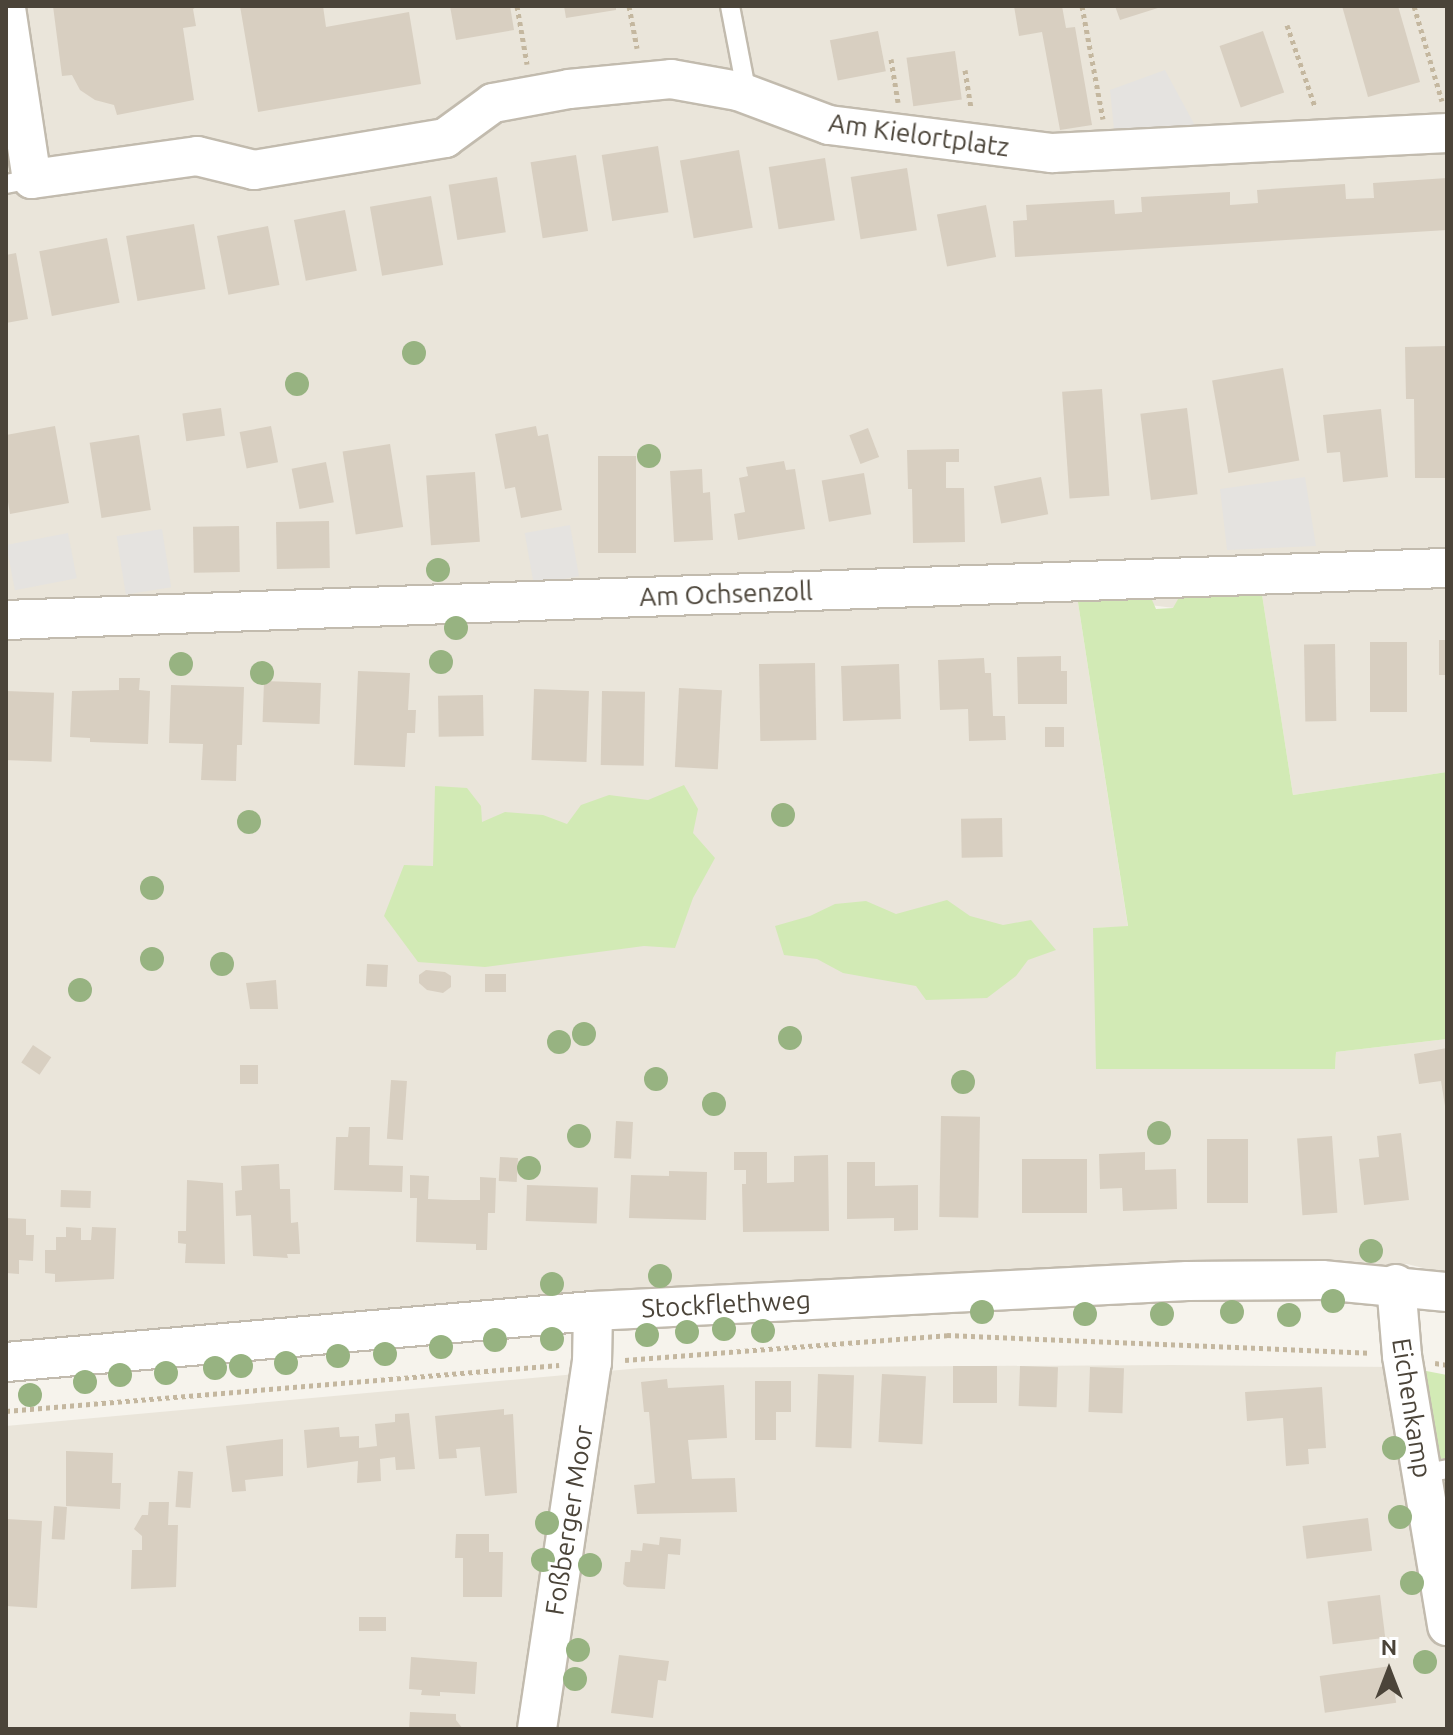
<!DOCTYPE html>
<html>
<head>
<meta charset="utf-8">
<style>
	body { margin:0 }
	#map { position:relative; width:1453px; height:1735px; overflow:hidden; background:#f6f3ec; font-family:Ubuntu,sans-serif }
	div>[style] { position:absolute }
	.residential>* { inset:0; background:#eae5da }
	.green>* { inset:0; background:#d2eab5 }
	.parking>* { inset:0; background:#e5e3e0; transform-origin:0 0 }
	.building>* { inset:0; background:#d8cfc1; transform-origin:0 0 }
	.path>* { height:5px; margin-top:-2.5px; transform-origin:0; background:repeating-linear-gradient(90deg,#c4b79f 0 4px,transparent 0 8px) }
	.roads { filter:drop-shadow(2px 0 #c2bbae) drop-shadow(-2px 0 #c2bbae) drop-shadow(0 2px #c2bbae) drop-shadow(0 -2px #c2bbae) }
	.service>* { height:18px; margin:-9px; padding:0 9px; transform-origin:9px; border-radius:9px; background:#fff }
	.minor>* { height:38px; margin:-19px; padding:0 19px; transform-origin:19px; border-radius:19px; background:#fff }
	.trees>* { width:24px; height:24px; margin:-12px; border-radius:50%; background:#97b381 }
	span { translate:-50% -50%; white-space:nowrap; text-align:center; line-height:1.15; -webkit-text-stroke:6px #fff; paint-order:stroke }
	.street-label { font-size:26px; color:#4b4439 }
	.frame { position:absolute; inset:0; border:8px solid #4b4439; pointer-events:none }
	.north { position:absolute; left:1349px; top:1631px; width:80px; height:80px; -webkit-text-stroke:6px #fff; paint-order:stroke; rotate:0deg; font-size:22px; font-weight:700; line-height:32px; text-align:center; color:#4b4439 }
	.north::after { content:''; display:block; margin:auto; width:28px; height:36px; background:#4b4439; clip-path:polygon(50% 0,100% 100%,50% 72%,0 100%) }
</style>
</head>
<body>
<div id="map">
	<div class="residential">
		<i style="clip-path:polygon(6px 6px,1447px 6px,1447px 772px,1293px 795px,1261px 588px,1182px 592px,1174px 608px,1077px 596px,1128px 927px,1093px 928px,1335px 1068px,1336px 1052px,1447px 1039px,1447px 1274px,1407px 1264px,649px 1308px,6px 1354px)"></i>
		<i style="clip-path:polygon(1172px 1365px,1396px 1367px,1410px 1498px,1447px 1505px,1447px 1729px,6px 1729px,6px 1426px,641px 1368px)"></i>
	</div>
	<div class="green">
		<i style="clip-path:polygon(1261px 588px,1293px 795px,1447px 772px,1447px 1039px,1336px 1052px,1335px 1069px,1096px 1069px,1093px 928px,1128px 926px,1077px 596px,1149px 593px,1156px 609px,1173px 608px,1182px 592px)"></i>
		<i style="clip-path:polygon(684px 785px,698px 809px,693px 833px,715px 858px,693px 898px,675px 948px,644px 946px,485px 967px,418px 962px,384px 916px,404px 865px,433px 866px,435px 786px,467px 788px,481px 806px,482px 822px,505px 812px,543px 815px,567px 824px,581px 805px,609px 795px,648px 800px)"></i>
		<i style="clip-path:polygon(947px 900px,970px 916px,1003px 925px,1031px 920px,1056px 950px,1028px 960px,1016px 976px,987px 998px,926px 1000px,916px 986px,843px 973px,817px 959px,784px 955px,775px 926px,810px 916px,835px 904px,866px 901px,896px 914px)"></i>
		<i style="clip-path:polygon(1416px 1369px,1447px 1375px,1447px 1458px,1435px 1460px)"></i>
	</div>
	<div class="parking">
		<i style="clip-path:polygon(1165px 70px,1206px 146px,1116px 150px,1110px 90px)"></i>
		<i style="clip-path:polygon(1305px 477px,1316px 546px,1227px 550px,1220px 489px)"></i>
		<i style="left:570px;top:525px;width:52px;height:46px;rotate:80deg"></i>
		<i style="left:162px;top:529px;width:59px;height:46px;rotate:81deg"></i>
		<i style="left:68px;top:533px;width:46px;height:63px;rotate:79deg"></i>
	</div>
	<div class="building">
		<i style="clip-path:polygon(53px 6px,198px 6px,193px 9px,196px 26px,183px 28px,194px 100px,117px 115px,114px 105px,95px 100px,80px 90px,72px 75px,62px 76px)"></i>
		<i style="clip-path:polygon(240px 6px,323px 6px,326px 27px,409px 12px,421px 84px,258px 112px)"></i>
		<i style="clip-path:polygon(450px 6px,510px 6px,514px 30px,456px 40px)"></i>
		<i style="clip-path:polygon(564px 6px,616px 6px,616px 10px,566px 18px)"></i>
		<i style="clip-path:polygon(1014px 6px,1062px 6px,1066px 28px,1075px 27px,1092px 125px,1060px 130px,1042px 32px,1019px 36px)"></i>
		<i style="clip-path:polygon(1115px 6px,1161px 6px,1161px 7px,1120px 20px)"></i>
		<i style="clip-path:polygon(1342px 6px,1398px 6px,1420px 82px,1368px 97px)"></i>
		<i style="left:878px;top:31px;width:41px;height:49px;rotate:79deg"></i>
		<i style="left:1263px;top:31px;width:65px;height:46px;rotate:71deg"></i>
		<i style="left:955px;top:51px;width:49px;height:49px;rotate:82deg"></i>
		<i style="left:658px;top:146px;width:67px;height:57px;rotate:81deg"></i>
		<i style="left:739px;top:150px;width:79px;height:60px;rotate:80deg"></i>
		<i style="left:576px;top:155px;width:77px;height:46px;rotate:81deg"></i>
		<i style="left:825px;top:158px;width:63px;height:57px;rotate:81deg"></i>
		<i style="left:907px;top:168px;width:63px;height:57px;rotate:81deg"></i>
		<i style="left:497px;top:177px;width:56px;height:49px;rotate:81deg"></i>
		<i style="clip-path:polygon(1447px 178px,1447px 230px,1015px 257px,1013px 221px,1027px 220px,1026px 205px,1114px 200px,1115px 214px,1142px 212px,1141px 197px,1230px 192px,1230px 205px,1258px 203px,1257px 190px,1345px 184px,1346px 199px,1374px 198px,1373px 183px)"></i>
		<i style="left:431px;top:196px;width:70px;height:62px;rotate:80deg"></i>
		<i style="left:986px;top:205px;width:53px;height:50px;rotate:79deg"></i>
		<i style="left:345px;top:210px;width:62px;height:52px;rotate:79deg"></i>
		<i style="left:194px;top:224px;width:66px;height:69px;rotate:80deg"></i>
		<i style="left:268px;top:226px;width:60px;height:52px;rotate:79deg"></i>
		<i style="left:107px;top:238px;width:66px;height:69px;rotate:79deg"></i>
		<i style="clip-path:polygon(16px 253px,28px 319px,6px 323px,6px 255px)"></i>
		<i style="clip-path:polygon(1447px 346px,1447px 478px,1415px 478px,1414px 399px,1406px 399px,1405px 347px)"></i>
		<i style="left:1283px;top:368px;width:94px;height:72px;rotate:80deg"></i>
		<i style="left:1102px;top:389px;width:107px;height:40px;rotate:86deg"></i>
		<i style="left:221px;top:408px;width:28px;height:39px;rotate:82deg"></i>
		<i style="left:1187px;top:408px;width:87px;height:47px;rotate:83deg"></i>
		<i style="clip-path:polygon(1381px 409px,1388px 477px,1343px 482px,1340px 452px,1327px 453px,1323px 415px)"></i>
		<i style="clip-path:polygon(55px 426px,69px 503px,10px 514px,6px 490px,6px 435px)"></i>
		<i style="left:271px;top:426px;width:37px;height:32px;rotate:79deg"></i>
		<i style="clip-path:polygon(536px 426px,538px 436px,548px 434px,562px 510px,521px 518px,515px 487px,505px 489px,495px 434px)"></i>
		<i style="left:868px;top:428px;width:31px;height:20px;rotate:69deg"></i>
		<i style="left:139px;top:435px;width:76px;height:50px;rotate:81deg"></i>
		<i style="left:390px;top:444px;width:84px;height:48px;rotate:81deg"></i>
		<i style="clip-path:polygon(959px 449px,959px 462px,946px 462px,946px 488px,964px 488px,965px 542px,913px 543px,912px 489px,908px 489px,907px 450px)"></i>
		<i style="left:598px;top:456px;width:38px;height:97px"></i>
		<i style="clip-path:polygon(784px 461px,786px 470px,795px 469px,805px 529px,738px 540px,734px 514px,745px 512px,739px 478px,748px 476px,746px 467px)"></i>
		<i style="left:326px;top:462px;width:41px;height:35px;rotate:79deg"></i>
		<i style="clip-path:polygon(702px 469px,703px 493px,710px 492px,713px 540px,674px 542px,670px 471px)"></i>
		<i style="left:475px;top:472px;width:70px;height:49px;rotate:86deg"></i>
		<i style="left:864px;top:473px;width:42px;height:43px;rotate:80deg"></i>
		<i style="left:1041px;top:477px;width:38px;height:48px;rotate:79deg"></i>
		<i style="left:329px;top:521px;width:47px;height:53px;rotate:89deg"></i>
		<i style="left:239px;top:526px;width:46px;height:46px;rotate:89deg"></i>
		<i style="left:1439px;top:640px;width:8px;height:35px"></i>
		<i style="left:1370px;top:642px;width:37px;height:70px"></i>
		<i style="left:1335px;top:644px;width:77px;height:31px;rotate:89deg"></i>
		<i style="clip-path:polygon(1061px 656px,1061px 671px,1067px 671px,1067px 704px,1018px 704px,1017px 657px)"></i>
		<i style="clip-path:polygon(984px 658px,985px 673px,991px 673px,993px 716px,1005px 716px,1006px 740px,969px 741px,968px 709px,940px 710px,938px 660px)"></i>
		<i style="left:815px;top:663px;width:77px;height:56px;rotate:89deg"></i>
		<i style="left:899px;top:664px;width:55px;height:58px;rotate:88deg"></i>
		<i style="clip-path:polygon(358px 671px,410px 673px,408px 710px,416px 710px,415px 733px,407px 733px,405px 767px,354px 765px)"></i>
		<i style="clip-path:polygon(119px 678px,140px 678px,139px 690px,150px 691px,148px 744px,90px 742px,90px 738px,70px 737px,72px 691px,119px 690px)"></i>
		<i style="left:264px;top:681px;width:57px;height:41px;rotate:2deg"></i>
		<i style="clip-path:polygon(171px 685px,244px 687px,242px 745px,237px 745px,236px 781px,201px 780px,203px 744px,169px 743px)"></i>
		<i style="left:679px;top:688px;width:43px;height:79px;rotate:3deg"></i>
		<i style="left:534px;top:689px;width:55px;height:71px;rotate:2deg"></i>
		<i style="left:6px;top:691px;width:48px;height:69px;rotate:2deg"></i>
		<i style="left:602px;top:691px;width:43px;height:74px;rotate:1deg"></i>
		<i style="left:483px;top:695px;width:41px;height:45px;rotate:89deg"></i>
		<i style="left:1045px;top:727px;width:19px;height:20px"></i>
		<i style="left:1002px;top:818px;width:39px;height:41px;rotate:89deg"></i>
		<i style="left:367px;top:964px;width:21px;height:22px;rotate:3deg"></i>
		<i style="clip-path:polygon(426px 970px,445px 972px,451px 976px,451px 987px,443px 993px,427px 990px,419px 983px,419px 975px)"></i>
		<i style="left:485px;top:974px;width:21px;height:18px"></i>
		<i style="clip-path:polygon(276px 980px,278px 1009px,250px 1009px,246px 983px)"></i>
		<i style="left:33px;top:1045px;width:22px;height:21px;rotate:34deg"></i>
		<i style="clip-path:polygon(1447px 1048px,1447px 1106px,1445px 1106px,1441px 1081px,1419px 1084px,1414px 1054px)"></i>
		<i style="left:258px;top:1065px;width:19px;height:18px;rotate:90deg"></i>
		<i style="left:391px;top:1080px;width:16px;height:59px;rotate:4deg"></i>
		<i style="left:941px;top:1116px;width:39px;height:101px;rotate:1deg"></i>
		<i style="left:616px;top:1121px;width:17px;height:37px;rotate:3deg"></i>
		<i style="clip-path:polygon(349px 1127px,370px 1127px,369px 1165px,403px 1166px,402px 1192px,334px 1190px,336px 1137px,348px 1137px)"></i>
		<i style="clip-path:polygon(1401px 1133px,1409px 1200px,1364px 1205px,1359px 1159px,1379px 1157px,1377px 1136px)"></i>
		<i style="left:1332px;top:1136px;width:77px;height:35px;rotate:86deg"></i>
		<i style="left:1207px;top:1139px;width:41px;height:64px"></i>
		<i style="clip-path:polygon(734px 1152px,767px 1152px,767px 1183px,794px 1182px,794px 1156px,828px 1155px,829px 1231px,743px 1232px,742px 1184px,746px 1184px,746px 1170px,734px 1170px)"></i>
		<i style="clip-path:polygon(1145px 1152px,1145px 1170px,1176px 1169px,1177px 1209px,1123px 1211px,1122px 1188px,1100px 1189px,1099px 1154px)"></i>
		<i style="left:500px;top:1157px;width:18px;height:24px;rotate:3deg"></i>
		<i style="left:1022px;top:1159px;width:65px;height:54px"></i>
		<i style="clip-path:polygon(847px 1162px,875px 1162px,875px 1186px,918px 1185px,918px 1230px,894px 1231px,894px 1218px,847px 1219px)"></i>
		<i style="clip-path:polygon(279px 1164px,280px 1189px,290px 1189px,291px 1223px,298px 1222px,300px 1254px,287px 1254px,288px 1258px,253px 1256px,251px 1215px,236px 1216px,235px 1191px,242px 1190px,241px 1166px)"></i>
		<i style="clip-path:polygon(669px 1171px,707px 1172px,706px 1220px,629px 1218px,631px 1175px,669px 1176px)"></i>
		<i style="clip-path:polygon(410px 1175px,429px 1176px,428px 1199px,453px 1200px,480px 1200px,480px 1177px,496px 1178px,495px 1213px,488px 1213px,487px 1250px,476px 1250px,476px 1244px,416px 1242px,417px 1198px,410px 1198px)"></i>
		<i style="clip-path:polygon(187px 1180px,223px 1183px,225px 1264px,185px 1263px,186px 1244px,178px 1243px,178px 1231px,186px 1231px)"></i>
		<i style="left:527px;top:1185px;width:71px;height:36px;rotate:2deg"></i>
		<i style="left:61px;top:1190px;width:30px;height:17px;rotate:2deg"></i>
		<i style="clip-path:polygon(6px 1218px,26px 1219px,26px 1235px,34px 1235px,33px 1261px,19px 1260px,19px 1274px,6px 1273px)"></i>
		<i style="clip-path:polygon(66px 1227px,81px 1228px,81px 1240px,91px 1240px,92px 1227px,116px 1228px,114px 1279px,55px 1282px,55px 1274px,45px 1273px,45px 1250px,56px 1250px,56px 1237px,66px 1237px)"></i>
		<i style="left:953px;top:1366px;width:44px;height:37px"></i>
		<i style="left:1020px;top:1366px;width:38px;height:40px;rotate:2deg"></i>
		<i style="left:1090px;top:1367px;width:34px;height:45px;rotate:2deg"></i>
		<i style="left:818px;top:1374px;width:36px;height:73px;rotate:2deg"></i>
		<i style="left:882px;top:1374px;width:44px;height:68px;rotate:3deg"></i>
		<i style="clip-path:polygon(667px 1379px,668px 1388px,724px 1385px,727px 1438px,688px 1440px,692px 1479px,735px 1478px,737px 1512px,637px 1514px,634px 1485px,655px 1483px,649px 1412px,644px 1412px,641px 1382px)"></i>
		<i style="clip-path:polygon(755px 1381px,791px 1381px,791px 1412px,776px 1412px,776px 1440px,755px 1440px)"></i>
		<i style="clip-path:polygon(1322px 1387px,1326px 1448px,1308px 1449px,1309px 1464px,1286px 1466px,1283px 1418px,1247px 1421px,1245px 1392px)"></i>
		<i style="clip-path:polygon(504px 1409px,504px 1415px,513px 1414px,517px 1493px,485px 1496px,480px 1447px,456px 1449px,457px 1458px,439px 1459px,435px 1416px)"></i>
		<i style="clip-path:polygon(409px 1413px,415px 1469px,396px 1470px,395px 1457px,380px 1459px,381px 1481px,357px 1483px,358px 1461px,307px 1468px,304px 1430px,339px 1427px,340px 1437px,359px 1436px,359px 1448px,377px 1446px,375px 1424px,395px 1422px,395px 1414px)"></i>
		<i style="clip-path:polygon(283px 1439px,283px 1476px,245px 1480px,246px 1491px,232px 1492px,226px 1446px)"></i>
		<i style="clip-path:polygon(66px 1451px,113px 1453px,112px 1483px,121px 1483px,120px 1509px,66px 1506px)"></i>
		<i style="left:178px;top:1471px;width:15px;height:36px;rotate:4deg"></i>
		<i style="clip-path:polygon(149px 1502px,169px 1502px,168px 1525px,178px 1525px,176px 1587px,131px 1589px,132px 1550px,142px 1550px,142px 1536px,134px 1529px,142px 1515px,148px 1515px)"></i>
		<i style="left:54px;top:1506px;width:13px;height:33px;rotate:4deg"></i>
		<i style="left:1368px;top:1518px;width:33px;height:66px;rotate:83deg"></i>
		<i style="clip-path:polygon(6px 1519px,42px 1521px,37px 1608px,6px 1606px)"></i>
		<i style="clip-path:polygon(456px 1534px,489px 1534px,489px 1552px,503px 1552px,502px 1597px,463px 1597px,463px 1558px,455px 1558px)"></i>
		<i style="clip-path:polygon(660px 1537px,681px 1539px,680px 1555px,668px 1554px,665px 1589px,627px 1587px,623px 1584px,625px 1562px,630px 1562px,631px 1550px,642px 1551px,643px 1543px,659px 1545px)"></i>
		<i style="left:1380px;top:1595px;width:43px;height:53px;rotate:83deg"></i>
		<i style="left:359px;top:1617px;width:27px;height:14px"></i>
		<i style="clip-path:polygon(619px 1655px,669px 1661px,666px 1681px,658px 1680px,653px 1718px,611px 1713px)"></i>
		<i style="clip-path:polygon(411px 1657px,477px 1662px,475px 1694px,440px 1692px,440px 1696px,421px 1695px,422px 1690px,409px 1689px)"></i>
		<i style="left:1391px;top:1666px;width:37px;height:72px;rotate:82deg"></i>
		<i style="clip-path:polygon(410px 1712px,456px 1714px,456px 1720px,463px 1729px,409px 1729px)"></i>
	</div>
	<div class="path">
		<i style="left:517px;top:6px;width:59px;rotate:80.2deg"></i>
		<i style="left:629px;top:6px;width:43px;rotate:79.2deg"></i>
		<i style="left:1082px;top:6px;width:115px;rotate:79.5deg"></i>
		<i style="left:1414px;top:6px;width:99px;rotate:73.6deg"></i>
		<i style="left:1287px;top:25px;width:87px;rotate:71.1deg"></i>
		<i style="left:891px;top:59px;width:44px;rotate:80.8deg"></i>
		<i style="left:965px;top:70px;width:39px;rotate:81deg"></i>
		<i style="left:625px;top:1360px;width:323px;rotate:-4.4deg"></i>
		<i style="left:947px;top:1335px;width:422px;rotate:2.4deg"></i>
		<i style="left:1435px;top:1363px;width:12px;rotate:9deg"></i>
		<i style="left:6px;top:1411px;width:555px;rotate:-4.76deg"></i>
	</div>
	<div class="roads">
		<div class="service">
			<i style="left:730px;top:6px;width:90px;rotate:79.1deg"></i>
			<i style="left:6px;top:184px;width:26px;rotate:-11deg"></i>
			<i style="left:1422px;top:1474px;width:25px;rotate:-11deg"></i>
		</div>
		<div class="minor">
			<i style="left:6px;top:8px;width:173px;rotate:81.4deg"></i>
			<i style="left:32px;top:179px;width:167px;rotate:-7.9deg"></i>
			<i style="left:197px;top:156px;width:59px;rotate:13.8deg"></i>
			<i style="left:254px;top:170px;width:194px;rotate:-9.5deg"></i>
			<i style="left:445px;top:138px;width:59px;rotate:-36.1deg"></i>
			<i style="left:493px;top:103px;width:77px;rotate:-10.4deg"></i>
			<i style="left:569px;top:89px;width:102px;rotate:-5.6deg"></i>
			<i style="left:671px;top:79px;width:68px;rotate:10.2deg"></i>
			<i style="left:738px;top:91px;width:97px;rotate:20.5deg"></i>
			<i style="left:829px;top:125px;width:225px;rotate:7.2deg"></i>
			<i style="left:1052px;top:153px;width:396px;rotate:-2.9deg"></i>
			<i style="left:6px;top:620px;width:1442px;rotate:-2.07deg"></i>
			<i style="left:1396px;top:1284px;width:72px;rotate:85.2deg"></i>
			<i style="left:1402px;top:1356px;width:274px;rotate:80.5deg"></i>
			<i style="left:6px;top:1362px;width:589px;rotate:-4.97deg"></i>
			<i style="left:593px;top:1311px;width:595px;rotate:-2.89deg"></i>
			<i style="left:1187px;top:1281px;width:135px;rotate:-0.4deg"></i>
			<i style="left:1322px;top:1280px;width:126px;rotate:5.5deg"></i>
			<i style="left:537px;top:1729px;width:370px;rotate:-81.5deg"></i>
			<i style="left:592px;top:1363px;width:52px;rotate:-88.9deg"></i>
		</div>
	</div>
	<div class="trees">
		<i style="left:414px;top:353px"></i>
		<i style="left:297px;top:384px"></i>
		<i style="left:649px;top:456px"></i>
		<i style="left:438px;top:570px"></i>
		<i style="left:456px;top:628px"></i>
		<i style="left:441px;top:662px"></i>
		<i style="left:181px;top:664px"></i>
		<i style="left:262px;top:673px"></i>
		<i style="left:783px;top:815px"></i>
		<i style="left:249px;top:822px"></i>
		<i style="left:152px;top:888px"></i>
		<i style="left:152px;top:959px"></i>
		<i style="left:222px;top:964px"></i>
		<i style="left:80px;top:990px"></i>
		<i style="left:584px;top:1034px"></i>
		<i style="left:790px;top:1038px"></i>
		<i style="left:559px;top:1042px"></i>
		<i style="left:656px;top:1079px"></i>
		<i style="left:963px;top:1082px"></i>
		<i style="left:714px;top:1104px"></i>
		<i style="left:1159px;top:1133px"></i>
		<i style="left:579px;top:1136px"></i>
		<i style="left:529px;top:1168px"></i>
		<i style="left:1371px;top:1251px"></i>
		<i style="left:660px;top:1276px"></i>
		<i style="left:552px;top:1284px"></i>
		<i style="left:1333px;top:1301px"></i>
		<i style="left:982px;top:1312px"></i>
		<i style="left:1232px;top:1312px"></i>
		<i style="left:1085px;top:1314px"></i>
		<i style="left:1162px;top:1314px"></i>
		<i style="left:1289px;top:1315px"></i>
		<i style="left:724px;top:1329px"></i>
		<i style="left:763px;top:1331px"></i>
		<i style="left:687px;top:1332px"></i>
		<i style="left:647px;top:1335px"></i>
		<i style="left:552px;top:1339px"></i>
		<i style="left:495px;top:1340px"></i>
		<i style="left:441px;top:1347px"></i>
		<i style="left:385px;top:1354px"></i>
		<i style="left:338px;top:1356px"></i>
		<i style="left:286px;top:1363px"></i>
		<i style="left:241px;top:1366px"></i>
		<i style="left:215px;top:1368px"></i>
		<i style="left:166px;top:1373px"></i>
		<i style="left:120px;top:1375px"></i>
		<i style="left:85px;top:1382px"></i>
		<i style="left:30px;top:1395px"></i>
		<i style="left:1394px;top:1448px"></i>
		<i style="left:1400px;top:1517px"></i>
		<i style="left:547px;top:1523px"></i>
		<i style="left:543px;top:1560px"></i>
		<i style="left:590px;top:1565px"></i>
		<i style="left:1412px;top:1583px"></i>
		<i style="left:578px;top:1650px"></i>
		<i style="left:1425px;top:1662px"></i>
		<i style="left:575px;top:1679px"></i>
	</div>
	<div class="street-label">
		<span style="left:919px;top:135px;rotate:8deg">Am Kielortplatz</span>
		<span style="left:726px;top:594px;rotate:-2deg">Am Ochsenzoll</span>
		<span style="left:726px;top:1304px;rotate:-3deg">Stockflethweg</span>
		<span style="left:1412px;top:1408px;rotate:81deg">Eichenkamp</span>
		<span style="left:569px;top:1520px;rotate:-81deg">Foßberger Moor</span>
	</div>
	<div class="frame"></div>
	<div class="north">N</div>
</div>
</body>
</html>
